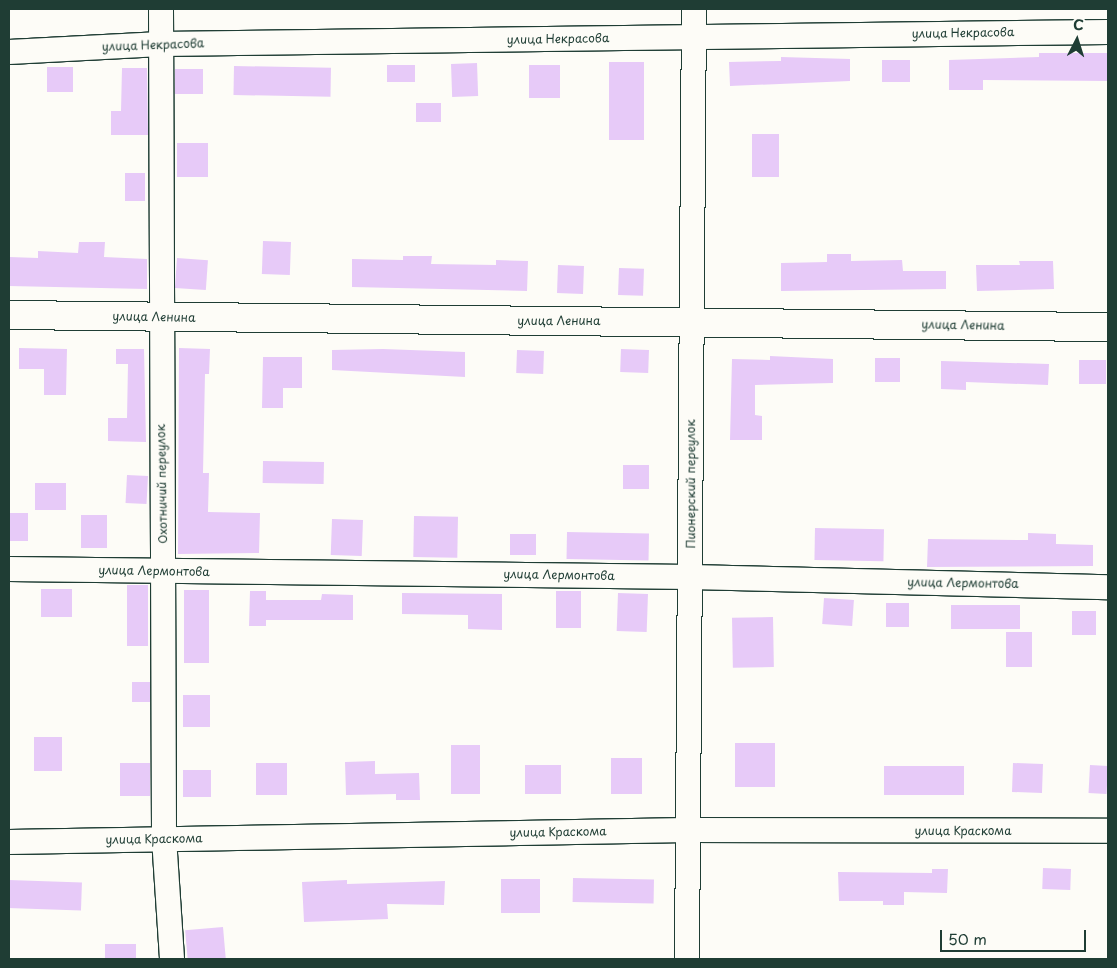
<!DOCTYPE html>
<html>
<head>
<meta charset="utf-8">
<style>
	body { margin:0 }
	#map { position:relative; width:1117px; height:968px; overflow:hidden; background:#fdfcf7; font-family:"Playpen Sans",sans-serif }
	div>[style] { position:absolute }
	.building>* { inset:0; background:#e7caf8; transform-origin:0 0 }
	.roads { filter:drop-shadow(1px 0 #1f3d34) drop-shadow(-1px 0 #1f3d34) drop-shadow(0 1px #1f3d34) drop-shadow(0 -1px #1f3d34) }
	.street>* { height:24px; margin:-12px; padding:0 12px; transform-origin:12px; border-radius:12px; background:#fdfcf7 }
	.secondary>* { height:28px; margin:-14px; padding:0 14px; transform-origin:14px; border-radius:14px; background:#fdfcf7 }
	span { translate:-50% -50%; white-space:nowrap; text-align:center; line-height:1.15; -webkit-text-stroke:4px #fdfcf7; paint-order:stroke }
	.street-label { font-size:12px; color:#1f3d34 }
	.frame { position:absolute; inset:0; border:10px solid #1f3d34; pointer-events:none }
	.north { position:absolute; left:1052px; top:15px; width:50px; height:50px; -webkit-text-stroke:4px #fdfcf7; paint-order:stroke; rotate:5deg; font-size:14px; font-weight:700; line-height:20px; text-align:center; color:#1f3d34 }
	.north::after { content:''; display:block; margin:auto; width:18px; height:22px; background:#1f3d34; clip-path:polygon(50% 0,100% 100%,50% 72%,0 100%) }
	.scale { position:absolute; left:940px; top:930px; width:146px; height:22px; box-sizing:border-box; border:2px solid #1f3d34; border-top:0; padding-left:6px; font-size:15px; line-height:18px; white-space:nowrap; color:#1f3d34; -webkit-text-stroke:4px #fdfcf7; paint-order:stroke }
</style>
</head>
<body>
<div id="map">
	<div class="building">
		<i style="clip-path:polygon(1039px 53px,1108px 53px,1108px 81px,983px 80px,983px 90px,949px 90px,949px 60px,1039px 57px)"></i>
		<i style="clip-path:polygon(781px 57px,850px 59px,850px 81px,730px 86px,729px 62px,781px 61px)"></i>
		<i style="left:882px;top:60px;width:28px;height:22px"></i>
		<i style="left:609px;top:62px;width:35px;height:78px"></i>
		<i style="left:477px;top:63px;width:33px;height:26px;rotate:88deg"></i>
		<i style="left:387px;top:65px;width:28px;height:17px"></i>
		<i style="left:529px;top:65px;width:31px;height:33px"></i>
		<i style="left:234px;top:66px;width:97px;height:29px;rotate:1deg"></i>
		<i style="left:47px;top:67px;width:26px;height:25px"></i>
		<i style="clip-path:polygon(122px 68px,147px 68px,148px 135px,111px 135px,111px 111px,121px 111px)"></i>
		<i style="left:175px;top:69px;width:28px;height:25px"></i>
		<i style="left:416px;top:103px;width:25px;height:19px"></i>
		<i style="left:752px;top:134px;width:27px;height:43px"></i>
		<i style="left:177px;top:143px;width:31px;height:34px"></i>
		<i style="left:125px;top:173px;width:20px;height:28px"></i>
		<i style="left:263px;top:241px;width:28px;height:33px;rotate:2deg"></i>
		<i style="clip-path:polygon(79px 242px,105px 242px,104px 257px,147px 259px,147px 289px,9px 286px,9px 257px,38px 258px,38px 251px,78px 253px)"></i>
		<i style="clip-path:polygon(827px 254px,851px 254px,851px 261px,902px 260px,903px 271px,946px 271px,946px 289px,781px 291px,781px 263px,827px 262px)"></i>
		<i style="clip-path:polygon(403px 256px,432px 256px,431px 264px,496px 265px,496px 260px,528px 261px,527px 291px,352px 287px,352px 259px,403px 260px)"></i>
		<i style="left:177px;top:258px;width:31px;height:30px;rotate:4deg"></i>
		<i style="clip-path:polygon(1019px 261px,1053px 261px,1054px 289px,977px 291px,976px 265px,1020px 265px)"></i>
		<i style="left:558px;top:265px;width:26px;height:28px;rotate:2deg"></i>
		<i style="left:619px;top:268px;width:25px;height:27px;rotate:2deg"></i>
		<i style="clip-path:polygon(19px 348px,67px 349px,66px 395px,44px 395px,44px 369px,19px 369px)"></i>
		<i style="clip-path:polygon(179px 348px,210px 349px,209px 374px,205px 374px,203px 473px,209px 473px,208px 512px,260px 513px,259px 553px,178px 554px)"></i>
		<i style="clip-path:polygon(116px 349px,144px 349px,146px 442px,108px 441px,108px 418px,127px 418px,128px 364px,116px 364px)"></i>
		<i style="clip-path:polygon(383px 349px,465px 352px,465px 377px,332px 370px,332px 350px)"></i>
		<i style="left:621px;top:349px;width:28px;height:23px;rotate:2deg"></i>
		<i style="left:517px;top:350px;width:27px;height:23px;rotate:2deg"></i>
		<i style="clip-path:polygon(770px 356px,833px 359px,833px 383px,755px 385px,755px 415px,762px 416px,762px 440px,730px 440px,732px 359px,770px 360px)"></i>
		<i style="clip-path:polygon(263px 357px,302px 357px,302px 388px,283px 388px,283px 408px,262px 408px)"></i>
		<i style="left:875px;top:358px;width:25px;height:24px"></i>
		<i style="left:1079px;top:360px;width:27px;height:24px"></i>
		<i style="clip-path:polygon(941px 361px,1049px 364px,1048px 385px,966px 382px,966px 390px,941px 389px)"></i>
		<i style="left:263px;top:461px;width:61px;height:22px;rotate:1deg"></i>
		<i style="left:623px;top:465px;width:26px;height:24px"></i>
		<i style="left:127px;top:475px;width:21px;height:28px;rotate:3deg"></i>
		<i style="left:35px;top:483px;width:31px;height:27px"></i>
		<i style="left:9px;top:513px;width:19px;height:28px"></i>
		<i style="left:81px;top:515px;width:26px;height:33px"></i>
		<i style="left:414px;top:516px;width:44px;height:41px;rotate:1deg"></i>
		<i style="left:332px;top:519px;width:31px;height:36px;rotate:2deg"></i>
		<i style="left:815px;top:528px;width:69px;height:32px;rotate:1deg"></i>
		<i style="left:567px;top:532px;width:82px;height:27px;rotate:1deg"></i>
		<i style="clip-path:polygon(1028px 533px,1056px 534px,1056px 544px,1093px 545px,1093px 566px,927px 567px,928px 539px,1028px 540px)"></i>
		<i style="left:510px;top:534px;width:26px;height:21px"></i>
		<i style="left:127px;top:585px;width:21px;height:61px"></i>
		<i style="left:41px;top:589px;width:31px;height:28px"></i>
		<i style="left:184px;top:590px;width:25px;height:73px"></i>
		<i style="clip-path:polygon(250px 591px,266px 591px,266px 600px,321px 600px,322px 594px,353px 595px,353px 620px,266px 620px,266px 626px,249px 626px)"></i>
		<i style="left:556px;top:591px;width:25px;height:37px"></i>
		<i style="clip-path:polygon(402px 593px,502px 594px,502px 630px,468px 629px,468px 615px,402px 614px)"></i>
		<i style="left:618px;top:593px;width:30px;height:38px;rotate:2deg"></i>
		<i style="left:824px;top:598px;width:30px;height:26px;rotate:4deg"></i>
		<i style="left:886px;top:603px;width:23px;height:24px"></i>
		<i style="left:951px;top:605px;width:69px;height:24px"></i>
		<i style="left:1072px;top:611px;width:24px;height:24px"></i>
		<i style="left:773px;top:617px;width:50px;height:41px;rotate:89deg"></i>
		<i style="left:1006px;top:632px;width:26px;height:35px"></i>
		<i style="left:150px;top:682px;width:20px;height:18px;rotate:90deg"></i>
		<i style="left:183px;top:695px;width:27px;height:32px"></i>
		<i style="left:34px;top:737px;width:28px;height:34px"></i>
		<i style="left:735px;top:743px;width:40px;height:44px"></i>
		<i style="left:451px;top:745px;width:29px;height:49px"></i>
		<i style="left:642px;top:758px;width:36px;height:31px;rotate:90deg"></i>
		<i style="clip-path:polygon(375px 761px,375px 774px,419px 773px,420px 800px,396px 800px,396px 794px,346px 795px,345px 762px)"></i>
		<i style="left:120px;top:763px;width:30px;height:33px"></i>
		<i style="left:287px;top:763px;width:32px;height:31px;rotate:90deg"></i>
		<i style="left:1013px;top:763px;width:30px;height:29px;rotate:2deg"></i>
		<i style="left:525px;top:765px;width:36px;height:29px"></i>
		<i style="left:1090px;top:765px;width:18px;height:28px;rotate:3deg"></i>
		<i style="left:884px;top:766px;width:80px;height:29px"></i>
		<i style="left:183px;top:770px;width:28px;height:27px"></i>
		<i style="left:1043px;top:868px;width:28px;height:21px;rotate:2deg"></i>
		<i style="clip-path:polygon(932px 869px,948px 869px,947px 893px,904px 892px,904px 905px,883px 905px,883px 901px,839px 901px,838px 872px,932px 873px)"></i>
		<i style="left:573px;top:878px;width:81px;height:24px;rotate:1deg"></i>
		<i style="left:540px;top:879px;width:34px;height:39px;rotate:90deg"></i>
		<i style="left:9px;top:880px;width:73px;height:28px;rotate:2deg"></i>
		<i style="clip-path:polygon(347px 880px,347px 884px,445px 881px,444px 905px,387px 904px,388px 919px,304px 922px,302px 882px)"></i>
		<i style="left:223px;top:927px;width:32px;height:38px;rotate:85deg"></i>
		<i style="left:105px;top:944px;width:31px;height:15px"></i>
	</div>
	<div class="roads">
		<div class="street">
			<i style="left:161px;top:9px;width:829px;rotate:89.79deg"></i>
			<i style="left:164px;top:838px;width:121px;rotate:86.2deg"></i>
			<i style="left:9px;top:52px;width:152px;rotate:-3deg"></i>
			<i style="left:161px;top:44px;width:947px;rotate:-0.73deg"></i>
			<i style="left:9px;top:569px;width:682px;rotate:0.67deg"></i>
			<i style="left:691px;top:577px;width:417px;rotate:1.4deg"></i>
			<i style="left:9px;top:842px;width:678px;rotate:-1.01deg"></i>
			<i style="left:687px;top:830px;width:421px;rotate:0.1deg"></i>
			<i style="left:687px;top:959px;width:950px;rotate:-89.58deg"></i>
		</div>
		<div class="secondary">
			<i style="left:9px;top:315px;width:1099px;rotate:0.63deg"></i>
		</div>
	</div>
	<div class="street-label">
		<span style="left:963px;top:33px;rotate:-1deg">улица Некрасова</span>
		<span style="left:558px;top:39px;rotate:-1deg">улица Некрасова</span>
		<span style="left:153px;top:45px;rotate:-2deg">улица Некрасова</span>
		<span style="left:154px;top:317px;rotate:1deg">улица Ленина</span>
		<span style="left:559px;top:321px">улица Ленина</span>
		<span style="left:963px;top:325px;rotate:1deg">улица Ленина</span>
		<span style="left:162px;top:484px;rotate:-91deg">Охотничий переулок</span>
		<span style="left:691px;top:484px;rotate:-90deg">Пионерский переулок</span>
		<span style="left:154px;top:571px;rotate:1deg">улица Лермонтова</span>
		<span style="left:559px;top:575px;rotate:1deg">улица Лермонтова</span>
		<span style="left:963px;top:583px;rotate:1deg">улица Лермонтова</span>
		<span style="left:963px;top:831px">улица Краскома</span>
		<span style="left:558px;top:832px;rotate:-1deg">улица Краскома</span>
		<span style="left:154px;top:839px;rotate:-1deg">улица Краскома</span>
	</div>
	<div class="frame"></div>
	<div class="north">С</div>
	<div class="scale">50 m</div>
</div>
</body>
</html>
